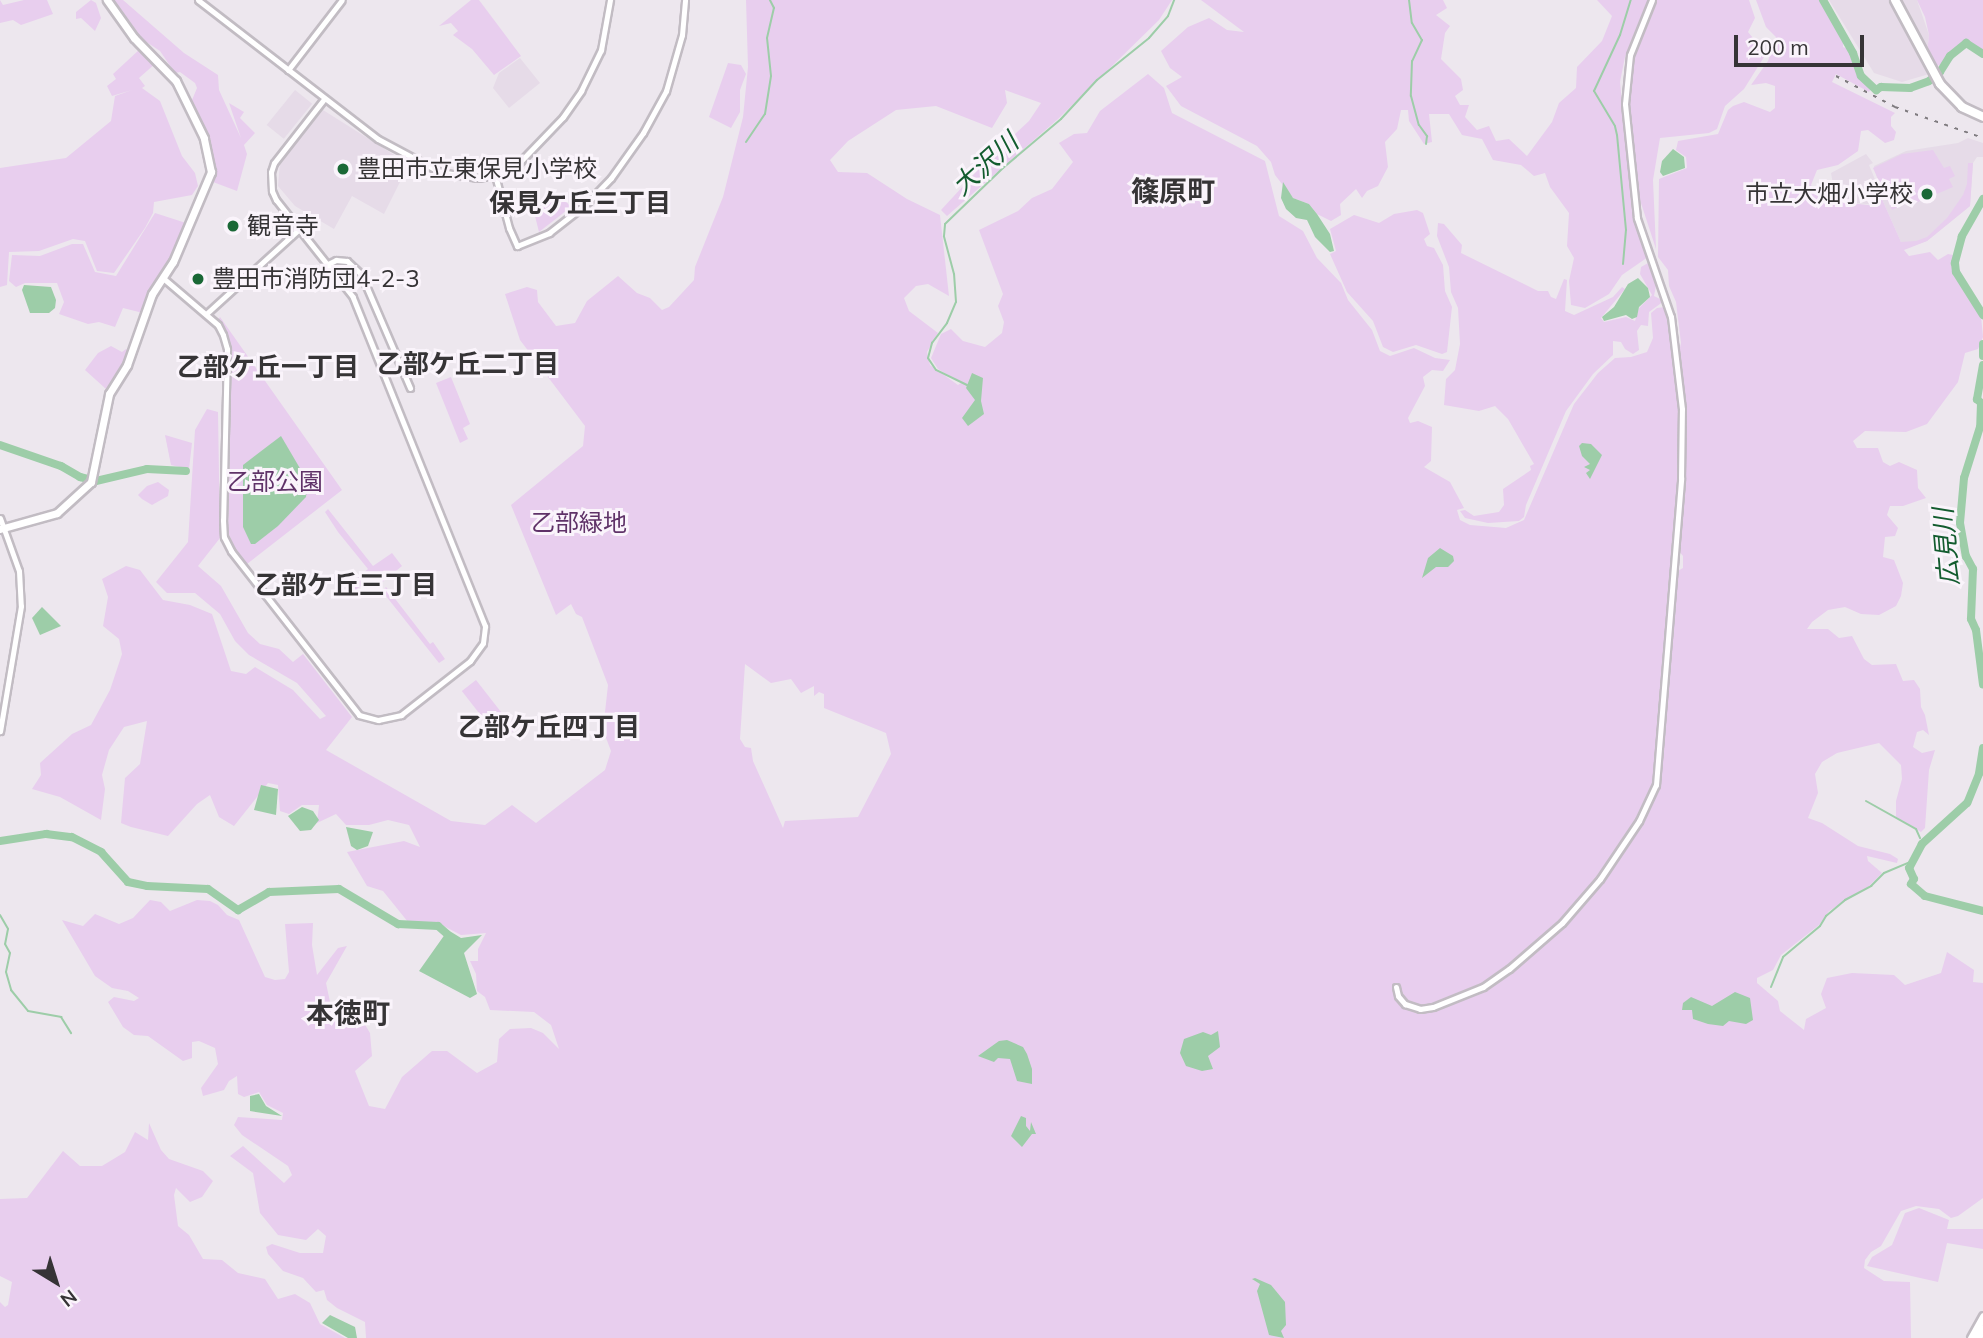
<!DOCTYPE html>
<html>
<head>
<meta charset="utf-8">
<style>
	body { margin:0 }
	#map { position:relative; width:1983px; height:1338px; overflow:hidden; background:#ede7ee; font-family:Mulish,"Noto Sans JP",sans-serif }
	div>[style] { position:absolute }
	.built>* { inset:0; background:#e6dbe8; transform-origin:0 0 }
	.green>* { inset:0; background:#e8ceee; transform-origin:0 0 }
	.water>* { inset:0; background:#9dcda8 }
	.stream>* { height:2px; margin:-1px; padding:0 1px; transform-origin:1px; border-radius:1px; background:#9dcda8 }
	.river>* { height:8px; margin:-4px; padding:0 4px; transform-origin:4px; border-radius:4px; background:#9dcda8 }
	.roads { filter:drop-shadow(2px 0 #c2bcc3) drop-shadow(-2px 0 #c2bcc3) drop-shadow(0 2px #c2bcc3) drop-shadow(0 -2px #c2bcc3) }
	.minor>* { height:5px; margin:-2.5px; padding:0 2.5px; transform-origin:2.5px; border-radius:2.5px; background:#fff }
	.major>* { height:7px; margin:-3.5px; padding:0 3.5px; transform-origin:3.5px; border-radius:3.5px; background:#fff }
	.highway>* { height:8px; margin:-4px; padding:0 4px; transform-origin:4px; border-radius:4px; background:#fff }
	.rail>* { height:2px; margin-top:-1px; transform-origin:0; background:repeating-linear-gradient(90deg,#7f7b7f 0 3.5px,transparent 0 10.5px) }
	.dots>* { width:19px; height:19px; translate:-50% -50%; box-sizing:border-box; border:4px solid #faf4fb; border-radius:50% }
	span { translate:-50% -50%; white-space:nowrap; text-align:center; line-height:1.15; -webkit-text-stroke:6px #faf4fb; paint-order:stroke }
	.poi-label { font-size:24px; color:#363436 }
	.left { translate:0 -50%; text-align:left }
	.right { translate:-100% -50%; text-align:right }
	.park-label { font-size:24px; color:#5f3268 }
	.water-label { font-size:26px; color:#135c2f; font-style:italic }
	.neighbourhood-label { font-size:26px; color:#363436; font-weight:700 }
	.quarter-label { font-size:28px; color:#363436; font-weight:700 }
	.north { position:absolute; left:21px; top:1247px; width:70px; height:70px; -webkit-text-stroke:5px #faf4fb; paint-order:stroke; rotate:142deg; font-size:19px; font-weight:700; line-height:28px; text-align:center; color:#363436 }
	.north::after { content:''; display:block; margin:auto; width:24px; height:32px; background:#363436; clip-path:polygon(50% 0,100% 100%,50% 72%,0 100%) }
	.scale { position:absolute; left:1734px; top:35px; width:130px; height:32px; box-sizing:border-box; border:4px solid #363436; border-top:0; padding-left:9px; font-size:21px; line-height:24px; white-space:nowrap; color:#363436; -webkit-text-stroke:5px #faf4fb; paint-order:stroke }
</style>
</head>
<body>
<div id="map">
	<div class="built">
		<i style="clip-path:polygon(1829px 0,1891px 0,1929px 74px,1902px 82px,1874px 73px)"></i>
		<i style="clip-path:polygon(1898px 0,1917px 0,1929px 35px,1927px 53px)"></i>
		<i style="clip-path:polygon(520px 58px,540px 83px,509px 108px,493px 88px,499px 73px)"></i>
		<i style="left:295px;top:90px;width:22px;height:45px;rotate:39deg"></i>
		<i style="clip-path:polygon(323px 110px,407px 163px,408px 166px,384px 214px,352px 196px,334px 229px,295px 206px,278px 186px,280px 163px)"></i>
		<i style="clip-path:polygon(1968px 138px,1983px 143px,1983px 157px,1977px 157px,1973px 163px,1970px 206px,1927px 241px,1904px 249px,1882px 199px,1877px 205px,1836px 201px,1831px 173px,1866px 154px,1873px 163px,1869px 165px,1881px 194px,1874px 166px,1906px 151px,1958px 143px)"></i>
	</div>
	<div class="green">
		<i style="clip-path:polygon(0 0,3px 5px,24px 0,47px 0,53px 14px,21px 25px,13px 20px,0 23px)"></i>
		<i style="clip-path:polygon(91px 0,96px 3px,101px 18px,95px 31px,81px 18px,76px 19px,76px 12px)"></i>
		<i style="clip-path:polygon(111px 0,123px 0,184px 53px,218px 75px,219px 90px,241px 138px,229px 103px,244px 112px,240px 118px,255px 133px,244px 145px,247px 154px,237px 191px,213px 182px,215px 161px,192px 100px,197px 88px,195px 83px,180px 72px,175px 73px,160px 51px,139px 37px)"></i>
		<i style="clip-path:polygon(471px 0,479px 0,521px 56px,494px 75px,472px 49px,453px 35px,458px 31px,451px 23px,439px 26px)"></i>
		<i style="clip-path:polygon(evenodd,746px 0,1172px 0,1159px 20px,1058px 119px,947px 216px,941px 210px,989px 158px,1029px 121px,1041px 103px,1005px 90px,1007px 103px,992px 128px,936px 106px,896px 110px,848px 141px,830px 160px,838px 172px,867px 173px,907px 199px,940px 215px,949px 296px,928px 284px,916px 286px,904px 298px,909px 311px,938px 333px,927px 352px,930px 365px,958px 385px,961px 383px,938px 369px,931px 358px,941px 334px,951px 329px,963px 341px,985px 347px,1002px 333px,1004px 322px,998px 306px,1003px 294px,979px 230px,1018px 211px,1032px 198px,1052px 189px,1073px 162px,1059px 143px,1074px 134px,1087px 133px,1100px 111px,1148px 74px,1164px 88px,1172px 113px,1265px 161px,1279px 216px,1303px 231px,1317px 258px,1341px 283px,1348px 300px,1372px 330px,1380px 351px,1390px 356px,1414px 348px,1435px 358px,1450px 360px,1443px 371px,1432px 370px,1423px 377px,1425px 386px,1408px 418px,1410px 423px,1418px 421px,1432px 427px,1431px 461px,1424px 467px,1450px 482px,1464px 508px,1457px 510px,1460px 520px,1470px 525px,1506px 528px,1524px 520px,1574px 404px,1598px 373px,1615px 358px,1631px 357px,1647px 352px,1653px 338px,1651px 313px,1657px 308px,1665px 307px,1679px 395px,1679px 483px,1653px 786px,1636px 825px,1599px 877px,1557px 925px,1493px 978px,1457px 996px,1458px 1001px,1495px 984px,1512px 971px,1587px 903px,1640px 824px,1660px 780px,1676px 572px,1683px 568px,1683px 556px,1678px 550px,1684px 449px,1679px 352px,1681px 343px,1676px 302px,1669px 286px,1668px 270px,1658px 257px,1659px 179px,1687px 168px,1686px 157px,1676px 150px,1678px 141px,1718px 134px,1728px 110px,1733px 106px,1744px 102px,1770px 112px,1775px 108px,1775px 86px,1766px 83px,1751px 85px,1768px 61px,1776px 37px,1766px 27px,1756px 0,1826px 0,1843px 32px,1843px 47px,1848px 49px,1859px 77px,1871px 89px,1869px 92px,1836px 74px,1832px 82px,1895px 113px,1891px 117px,1891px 126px,1896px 132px,1894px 140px,1885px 143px,1868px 130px,1861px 131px,1858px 151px,1838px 165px,1817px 170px,1811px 185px,1818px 196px,1831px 201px,1877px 206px,1882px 199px,1901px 242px,1916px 241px,1927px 237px,1947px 218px,1963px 195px,1967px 184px,1968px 163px,1973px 163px,1970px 206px,1927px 241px,1904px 250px,1909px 256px,1930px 252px,1938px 260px,1948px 254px,1953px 255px,1956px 276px,1981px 316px,1983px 337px,1978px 349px,1965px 353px,1958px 382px,1927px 424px,1906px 432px,1865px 431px,1853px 441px,1857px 448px,1878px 448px,1883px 462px,1890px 466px,1899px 462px,1917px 470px,1918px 488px,1926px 498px,1903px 506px,1890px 506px,1887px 515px,1898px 528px,1895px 536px,1885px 537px,1883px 557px,1894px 560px,1903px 583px,1901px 596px,1896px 606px,1879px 615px,1861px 614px,1845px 607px,1828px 610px,1812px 622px,1807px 629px,1828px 629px,1839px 638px,1852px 636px,1864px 659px,1872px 665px,1896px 664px,1903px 681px,1914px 680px,1920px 689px,1921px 707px,1925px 715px,1929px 735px,1923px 730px,1917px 732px,1913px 747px,1922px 753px,1935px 750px,1929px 770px,1925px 828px,1921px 832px,1896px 817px,1896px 801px,1902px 779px,1901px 765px,1879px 743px,1837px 753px,1822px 762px,1815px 774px,1818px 793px,1808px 818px,1822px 823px,1858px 846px,1890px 854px,1898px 859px,1897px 863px,1867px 856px,1868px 861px,1882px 873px,1867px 888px,1829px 911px,1819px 925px,1781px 955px,1773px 970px,1757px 978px,1757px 983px,1778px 1001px,1780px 1011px,1804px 1030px,1806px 1019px,1826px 1008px,1821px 994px,1827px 978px,1852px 973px,1894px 975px,1905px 985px,1941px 973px,1947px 952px,1974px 970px,1973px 982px,1983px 983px,1983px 1198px,1958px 1216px,1951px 1218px,1939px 1209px,1916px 1206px,1901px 1211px,1881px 1246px,1871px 1252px,1865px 1260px,1864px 1268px,1884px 1281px,1910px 1282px,1911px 1338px,366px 1338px,365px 1322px,337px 1308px,327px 1300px,324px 1290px,316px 1292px,303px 1278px,283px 1271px,268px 1254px,266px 1247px,272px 1244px,300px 1253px,323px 1253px,326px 1236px,318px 1229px,306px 1240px,278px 1235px,260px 1213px,253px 1173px,230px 1156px,243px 1146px,284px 1183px,292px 1175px,288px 1166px,242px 1135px,234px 1125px,238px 1117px,282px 1120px,283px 1113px,267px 1105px,259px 1092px,244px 1097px,238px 1094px,237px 1076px,229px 1081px,224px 1090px,203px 1096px,201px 1088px,218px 1064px,215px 1048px,199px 1041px,192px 1042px,192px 1058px,183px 1061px,148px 1036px,134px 1035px,123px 1027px,108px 1002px,114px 997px,134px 1001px,139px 998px,128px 991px,112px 988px,95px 976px,62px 920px,83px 926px,95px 914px,119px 924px,133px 918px,150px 900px,161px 902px,170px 911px,197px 900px,210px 901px,218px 905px,227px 915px,239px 920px,265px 977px,275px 980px,285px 979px,289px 972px,285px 924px,313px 923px,312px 945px,317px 975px,338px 948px,347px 946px,326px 983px,330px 1002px,355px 1008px,370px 1033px,372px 1056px,355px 1071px,369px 1106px,385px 1109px,402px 1077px,432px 1051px,447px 1051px,477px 1073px,497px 1062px,499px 1039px,510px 1029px,531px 1028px,543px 1033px,559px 1049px,551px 1025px,534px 1012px,490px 1010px,485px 997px,477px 991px,476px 974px,470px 961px,478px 961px,478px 949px,486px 933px,461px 935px,438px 923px,408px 922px,383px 891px,367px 886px,347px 852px,404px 841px,420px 847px,409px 825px,388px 820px,369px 825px,346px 825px,336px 814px,317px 823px,319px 805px,302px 805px,289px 814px,280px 811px,278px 785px,268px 783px,234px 826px,219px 817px,210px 795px,197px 804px,168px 836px,131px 827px,121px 823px,125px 778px,140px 764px,147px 721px,124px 727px,109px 750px,102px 775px,105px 789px,101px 820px,60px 797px,32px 789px,41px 775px,40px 763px,72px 734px,91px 725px,110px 690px,122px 654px,119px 639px,103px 626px,108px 597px,102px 579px,126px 566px,140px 570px,163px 600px,190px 605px,212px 614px,231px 671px,246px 674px,255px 667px,293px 690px,320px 719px,326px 716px,297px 683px,249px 655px,235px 641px,220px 614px,195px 593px,167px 593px,156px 582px,188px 542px,195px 430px,207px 409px,218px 412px,220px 538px,198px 566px,221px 586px,248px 633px,260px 644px,279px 649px,293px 662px,303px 654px,352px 717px,326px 750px,451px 821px,485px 825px,512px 805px,536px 823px,605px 770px,611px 751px,603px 730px,608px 685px,582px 617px,576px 614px,571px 604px,556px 615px,511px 505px,583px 446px,585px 426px,520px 340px,505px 294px,527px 287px,537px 290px,538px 302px,556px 326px,575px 323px,587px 301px,618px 276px,637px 293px,650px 298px,662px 310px,669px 307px,694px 280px,695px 267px,723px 197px,743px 117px,748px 67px,746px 0,745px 664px,771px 683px,791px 679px,801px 693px,814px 686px,814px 696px,819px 692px,824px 694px,824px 708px,886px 733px,891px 754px,858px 817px,785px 821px,783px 828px,753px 761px,751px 748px,745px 747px,740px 739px,745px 664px)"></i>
		<i style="clip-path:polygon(1201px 0,1443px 0,1447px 8px,1436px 15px,1450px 26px,1445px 33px,1441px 59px,1461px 79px,1463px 90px,1455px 96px,1460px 105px,1469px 105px,1465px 117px,1477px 130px,1489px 126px,1496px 141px,1509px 139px,1527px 156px,1552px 122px,1559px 103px,1576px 88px,1577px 67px,1602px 41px,1612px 16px,1597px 0,1649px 0,1625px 57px,1620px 82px,1632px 212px,1648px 257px,1622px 275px,1609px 294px,1585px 308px,1571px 305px,1569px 281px,1574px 258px,1567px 246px,1569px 213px,1550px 187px,1545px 173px,1534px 176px,1521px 165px,1493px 160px,1482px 139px,1462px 135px,1449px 114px,1429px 114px,1432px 142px,1424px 144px,1409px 121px,1408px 110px,1401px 110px,1397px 129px,1385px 142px,1388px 167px,1378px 186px,1367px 191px,1362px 198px,1356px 189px,1340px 204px,1341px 215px,1331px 221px,1317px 214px,1309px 204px,1293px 198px,1275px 175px,1271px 162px,1257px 146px,1181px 106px,1166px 86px,1182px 77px,1170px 68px,1161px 51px,1188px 27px,1209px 18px,1227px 30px,1244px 32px)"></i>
		<i style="clip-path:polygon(1657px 0,1749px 0,1755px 18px,1748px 32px,1762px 49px,1764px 57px,1744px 89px,1725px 106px,1717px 129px,1709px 133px,1660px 138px,1653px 180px,1656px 249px,1638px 194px,1628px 102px,1631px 66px)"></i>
		<i style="clip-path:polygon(1917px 0,1983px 0,1983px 52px,1965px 40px,1947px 56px,1942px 66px,1932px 64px,1927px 53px,1929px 35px,1925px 17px)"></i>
		<i style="clip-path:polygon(140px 49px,156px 63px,139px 78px,145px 86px,142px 88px,160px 101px,182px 156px,195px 173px,198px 186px,192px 195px,154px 202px,153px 213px,145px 228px,114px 273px,97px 271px,85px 241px,73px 239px,39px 251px,9px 252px,7px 285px,0 287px,0 168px,66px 158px,111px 121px,115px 96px,132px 90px,112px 96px,107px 86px,116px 79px,113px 74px)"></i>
		<i style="clip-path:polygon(728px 63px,741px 65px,746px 74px,740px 90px,740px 112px,731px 128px,709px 117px)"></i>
		<i style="clip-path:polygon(1933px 150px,1944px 168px,1950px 166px,1955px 176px,1949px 179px,1953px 187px,1909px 206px,1906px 203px,1892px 210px,1873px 168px,1902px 154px)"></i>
		<i style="clip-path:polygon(558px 193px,571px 207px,539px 232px,534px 212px)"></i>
		<i style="clip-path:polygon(1417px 210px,1423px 213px,1430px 234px,1424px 239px,1427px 246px,1434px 248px,1443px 265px,1445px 291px,1452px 307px,1447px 352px,1442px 354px,1416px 345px,1393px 352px,1383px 347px,1373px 321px,1347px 292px,1330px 254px,1336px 251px,1330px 229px,1354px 215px,1379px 223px,1394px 214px)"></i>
		<i style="clip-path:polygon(155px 213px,186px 223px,171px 261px,143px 313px,123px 308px,115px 327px,99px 322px,88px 324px,59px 314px,64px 302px,57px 283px,25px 283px,16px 287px,9px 281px,12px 255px,40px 256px,72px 244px,83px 244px,95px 272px,116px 276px)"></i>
		<i style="clip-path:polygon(1438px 223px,1444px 224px,1462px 245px,1461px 253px,1538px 291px,1548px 291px,1551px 297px,1556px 299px,1564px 279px,1567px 280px,1565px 311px,1574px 315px,1613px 297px,1622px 287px,1625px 289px,1601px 318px,1604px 322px,1626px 317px,1635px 321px,1639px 308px,1652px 295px,1640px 274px,1641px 267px,1650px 262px,1657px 281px,1654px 296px,1664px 301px,1649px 312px,1648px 326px,1641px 325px,1637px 331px,1639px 350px,1633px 354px,1625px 349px,1621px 342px,1613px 341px,1613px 355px,1593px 374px,1566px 411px,1526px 505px,1524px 517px,1519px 521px,1488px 523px,1465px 518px,1460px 511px,1465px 510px,1474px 516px,1499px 512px,1504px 505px,1503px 489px,1531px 470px,1530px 466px,1534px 464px,1508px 419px,1495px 406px,1479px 411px,1444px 405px,1446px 379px,1455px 370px,1460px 344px,1458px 308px,1451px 292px,1449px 267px,1437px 236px)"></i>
		<i style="clip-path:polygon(220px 317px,342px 490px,247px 564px,237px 554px,228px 532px,232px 348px,227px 332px,218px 320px)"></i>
		<i style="clip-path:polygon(111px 346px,122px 352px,126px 349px,130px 353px,106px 389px,85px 370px,98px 353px)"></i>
		<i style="clip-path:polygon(451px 377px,470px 424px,463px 428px,468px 439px,460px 443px,436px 383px)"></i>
		<i style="clip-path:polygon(165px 435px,192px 443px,189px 469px,171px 465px)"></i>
		<i style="clip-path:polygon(158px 482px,169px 490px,168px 496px,152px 505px,142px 499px,138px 495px,147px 486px)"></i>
		<i style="clip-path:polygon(328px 509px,373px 566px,392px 553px,402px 566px,368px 594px,361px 586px,350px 594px,346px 588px,368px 569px,338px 532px,325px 512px)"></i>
		<i style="clip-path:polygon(386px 587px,430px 644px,433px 642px,445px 659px,439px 663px,382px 591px)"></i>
		<i style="left:476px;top:680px;width:63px;height:18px;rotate:52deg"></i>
		<i style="clip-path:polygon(149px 1123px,161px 1150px,169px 1159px,203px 1171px,213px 1181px,202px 1197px,190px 1202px,176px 1188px,174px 1195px,178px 1226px,189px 1235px,203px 1259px,222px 1260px,238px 1273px,265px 1279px,278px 1299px,295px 1294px,310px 1303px,320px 1324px,345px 1338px,0 1338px,0 1302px,5px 1307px,8px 1305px,12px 1282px,0 1276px,0 1199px,27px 1198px,63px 1151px,80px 1166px,102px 1166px,125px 1152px,135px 1132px,148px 1140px)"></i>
		<i style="clip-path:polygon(1919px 1208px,1949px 1220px,1947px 1229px,1983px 1229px,1983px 1249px,1947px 1243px,1938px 1282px,1867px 1266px,1872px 1257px,1892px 1245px,1905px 1213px)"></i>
	</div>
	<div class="water">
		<i style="clip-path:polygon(1673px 149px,1684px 157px,1685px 168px,1663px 176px,1660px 172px,1662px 161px)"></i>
		<i style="clip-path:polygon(1283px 182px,1293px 198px,1309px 204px,1317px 214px,1330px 234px,1334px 251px,1330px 252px,1315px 237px,1307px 220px,1296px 218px,1286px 209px,1281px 198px)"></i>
		<i style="clip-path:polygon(1638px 278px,1648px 288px,1650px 297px,1639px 307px,1637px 317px,1632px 319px,1626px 315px,1604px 321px,1602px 317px,1614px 307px,1628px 284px)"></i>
		<i style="clip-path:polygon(24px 285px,51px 287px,56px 300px,55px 308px,49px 313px,30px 313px,22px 290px)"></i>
		<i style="clip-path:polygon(972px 373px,983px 378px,981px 401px,984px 414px,968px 426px,962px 418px,975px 400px,966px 388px)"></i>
		<i style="clip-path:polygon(281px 436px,308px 482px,306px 497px,278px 526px,255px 544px,251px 544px,243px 527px,243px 465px)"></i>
		<i style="clip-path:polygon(1582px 443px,1591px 444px,1602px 455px,1590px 479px,1586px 473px,1590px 470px,1584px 467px,1590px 464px,1582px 456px,1579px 446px)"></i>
		<i style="clip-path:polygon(1440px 548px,1453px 556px,1454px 561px,1448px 567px,1436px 567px,1422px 578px,1428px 558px)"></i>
		<i style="clip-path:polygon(42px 607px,61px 626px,40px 635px,32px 618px)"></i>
		<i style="clip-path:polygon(261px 785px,278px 789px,276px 815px,254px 810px)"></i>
		<i style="clip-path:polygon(302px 807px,313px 811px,319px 820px,311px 830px,300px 831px,288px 816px)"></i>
		<i style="clip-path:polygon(346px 827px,373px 832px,368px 846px,357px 850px,351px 846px)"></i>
		<i style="clip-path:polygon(448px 930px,461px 938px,482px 935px,464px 953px,477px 994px,470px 998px,419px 971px)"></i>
		<i style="clip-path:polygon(1735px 992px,1750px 998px,1753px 1020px,1746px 1024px,1729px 1021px,1723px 1026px,1708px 1024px,1693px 1019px,1692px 1010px,1682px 1010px,1683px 1003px,1691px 997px,1712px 1006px)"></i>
		<i style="clip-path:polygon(1218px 1031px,1220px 1047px,1208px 1056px,1213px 1069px,1202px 1071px,1186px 1066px,1180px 1053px,1184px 1039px,1203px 1032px,1211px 1035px)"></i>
		<i style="clip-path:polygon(1007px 1040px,1023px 1047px,1027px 1054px,1032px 1069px,1032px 1084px,1017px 1081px,1010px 1059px,998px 1058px,994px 1062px,978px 1056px,999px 1041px)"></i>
		<i style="clip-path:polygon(259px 1094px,266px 1106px,282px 1116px,250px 1111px,250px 1096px)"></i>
		<i style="clip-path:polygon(1021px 1116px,1026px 1118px,1026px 1126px,1030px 1131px,1031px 1122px,1036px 1134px,1032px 1134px,1022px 1147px,1011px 1136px)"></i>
		<i style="clip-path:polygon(1255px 1278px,1271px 1285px,1285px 1302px,1286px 1325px,1281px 1331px,1284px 1338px,1269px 1335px,1257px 1291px,1260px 1284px,1252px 1279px)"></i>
		<i style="clip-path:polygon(330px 1315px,355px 1327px,357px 1338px,348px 1338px,322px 1323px)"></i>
	</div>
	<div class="stream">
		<i style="left:1409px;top:0;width:23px;rotate:83deg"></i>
		<i style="left:1412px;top:23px;width:20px;rotate:60deg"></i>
		<i style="left:1422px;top:40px;width:23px;rotate:115deg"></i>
		<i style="left:1412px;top:61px;width:35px;rotate:92deg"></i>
		<i style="left:1411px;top:96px;width:30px;rotate:75deg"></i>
		<i style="left:1419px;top:125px;width:14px;rotate:54deg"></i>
		<i style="left:1427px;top:136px;width:8px;rotate:97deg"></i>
		<i style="left:746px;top:142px;width:34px;rotate:-56deg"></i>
		<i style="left:765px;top:114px;width:38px;rotate:-81deg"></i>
		<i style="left:771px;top:76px;width:38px;rotate:-96deg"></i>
		<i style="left:767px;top:38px;width:31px;rotate:-77deg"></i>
		<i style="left:774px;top:8px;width:9px;rotate:-117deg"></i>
		<i style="left:1623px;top:264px;width:34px;rotate:-85deg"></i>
		<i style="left:1626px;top:230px;width:95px;rotate:-95.4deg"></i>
		<i style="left:1617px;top:135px;width:9px;rotate:-103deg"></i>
		<i style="left:1615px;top:126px;width:41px;rotate:-121deg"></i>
		<i style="left:1594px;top:91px;width:62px;rotate:-65.1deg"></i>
		<i style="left:1620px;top:35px;width:37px;rotate:-73deg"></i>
		<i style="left:967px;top:385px;width:34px;rotate:-154deg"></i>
		<i style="left:936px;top:370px;width:14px;rotate:-124deg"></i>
		<i style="left:928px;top:358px;width:16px;rotate:-75deg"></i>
		<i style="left:932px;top:343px;width:25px;rotate:-53deg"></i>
		<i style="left:947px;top:323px;width:23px;rotate:-67deg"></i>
		<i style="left:956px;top:302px;width:28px;rotate:-94deg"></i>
		<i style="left:954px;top:274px;width:39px;rotate:-105deg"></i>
		<i style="left:944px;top:236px;width:12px;rotate:-85deg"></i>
		<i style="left:945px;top:224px;width:81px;rotate:-44deg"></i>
		<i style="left:1003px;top:168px;width:76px;rotate:-40.2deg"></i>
		<i style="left:1061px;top:119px;width:53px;rotate:-47.3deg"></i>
		<i style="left:1097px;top:80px;width:67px;rotate:-38.9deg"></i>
		<i style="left:1149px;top:38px;width:29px;rotate:-49deg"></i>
		<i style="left:1168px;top:16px;width:17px;rotate:-69deg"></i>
		<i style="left:1866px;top:801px;width:57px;rotate:29.2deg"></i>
		<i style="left:1916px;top:829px;width:10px;rotate:66deg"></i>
		<i style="left:0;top:915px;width:16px;rotate:60deg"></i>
		<i style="left:8px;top:929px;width:15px;rotate:101deg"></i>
		<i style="left:5px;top:944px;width:10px;rotate:61deg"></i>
		<i style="left:10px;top:953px;width:19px;rotate:102deg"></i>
		<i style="left:6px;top:972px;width:19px;rotate:74deg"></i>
		<i style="left:11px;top:990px;width:27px;rotate:51deg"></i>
		<i style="left:28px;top:1011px;width:34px;rotate:10deg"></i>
		<i style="left:61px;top:1017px;width:19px;rotate:58deg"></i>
		<i style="left:1771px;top:987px;width:32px;rotate:-68deg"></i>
		<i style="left:1783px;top:957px;width:48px;rotate:-40deg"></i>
		<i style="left:1820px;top:926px;width:12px;rotate:-59deg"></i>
		<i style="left:1826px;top:916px;width:25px;rotate:-40deg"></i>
		<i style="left:1845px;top:900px;width:30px;rotate:-28deg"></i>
		<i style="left:1871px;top:886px;width:18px;rotate:-45deg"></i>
		<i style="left:1884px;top:873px;width:28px;rotate:-23deg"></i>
	</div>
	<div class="river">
		<i style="left:1823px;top:0;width:61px;rotate:60.5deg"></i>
		<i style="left:1853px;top:53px;width:24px;rotate:71deg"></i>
		<i style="left:1861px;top:76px;width:21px;rotate:43deg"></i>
		<i style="left:1876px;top:90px;width:6px;rotate:-31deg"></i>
		<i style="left:1881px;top:87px;width:29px;rotate:2deg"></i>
		<i style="left:1910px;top:88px;width:20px;rotate:-20deg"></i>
		<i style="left:1929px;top:81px;width:14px;rotate:-39deg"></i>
		<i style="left:1940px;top:72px;width:19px;rotate:-58deg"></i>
		<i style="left:1950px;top:56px;width:21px;rotate:-39deg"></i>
		<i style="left:1966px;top:43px;width:20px;rotate:33deg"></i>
		<i style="left:1983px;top:199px;width:43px;rotate:119.6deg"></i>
		<i style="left:1962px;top:236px;width:28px;rotate:105deg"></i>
		<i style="left:1955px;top:263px;width:9px;rotate:84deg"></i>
		<i style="left:1956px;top:272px;width:51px;rotate:57.9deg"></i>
		<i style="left:1983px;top:344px;width:12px;rotate:90deg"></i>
		<i style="left:1983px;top:365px;width:35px;rotate:100deg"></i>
		<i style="left:1977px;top:399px;width:6px;rotate:45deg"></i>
		<i style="left:1981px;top:403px;width:24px;rotate:92deg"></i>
		<i style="left:1980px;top:427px;width:53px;rotate:107.4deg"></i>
		<i style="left:1964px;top:478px;width:45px;rotate:95.1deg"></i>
		<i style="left:1960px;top:523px;width:34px;rotate:80deg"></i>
		<i style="left:1966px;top:556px;width:15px;rotate:62deg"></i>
		<i style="left:1973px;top:569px;width:50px;rotate:92.3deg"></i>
		<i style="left:1971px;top:619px;width:12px;rotate:66deg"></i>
		<i style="left:1976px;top:630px;width:55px;rotate:82.7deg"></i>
		<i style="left:0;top:445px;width:65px;rotate:19deg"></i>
		<i style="left:61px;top:466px;width:22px;rotate:30deg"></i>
		<i style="left:80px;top:477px;width:16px;rotate:14deg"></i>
		<i style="left:96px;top:481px;width:52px;rotate:-13.2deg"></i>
		<i style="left:147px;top:469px;width:39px;rotate:3deg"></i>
		<i style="left:1983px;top:748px;width:26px;rotate:99deg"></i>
		<i style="left:1979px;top:774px;width:31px;rotate:112deg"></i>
		<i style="left:1967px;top:803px;width:61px;rotate:137.7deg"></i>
		<i style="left:1922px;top:844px;width:27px;rotate:118deg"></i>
		<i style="left:1909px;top:868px;width:12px;rotate:66deg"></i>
		<i style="left:1914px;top:879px;width:6px;rotate:121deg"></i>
		<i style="left:1911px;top:884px;width:18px;rotate:41deg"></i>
		<i style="left:1925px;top:896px;width:60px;rotate:14.5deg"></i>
		<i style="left:0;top:841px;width:47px;rotate:-8.7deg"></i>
		<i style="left:46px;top:834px;width:26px;rotate:7deg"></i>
		<i style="left:72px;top:837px;width:33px;rotate:27deg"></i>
		<i style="left:101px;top:852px;width:40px;rotate:48deg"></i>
		<i style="left:128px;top:882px;width:19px;rotate:12deg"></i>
		<i style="left:147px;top:886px;width:61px;rotate:2.8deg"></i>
		<i style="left:208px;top:889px;width:37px;rotate:35deg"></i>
		<i style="left:238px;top:910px;width:36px;rotate:-30deg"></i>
		<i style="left:269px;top:892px;width:70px;rotate:-2.5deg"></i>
		<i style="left:339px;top:889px;width:69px;rotate:30.7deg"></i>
		<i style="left:398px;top:924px;width:40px;rotate:2.9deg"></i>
		<i style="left:438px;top:926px;width:11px;rotate:41deg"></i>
	</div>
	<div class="roads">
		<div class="minor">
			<i style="left:198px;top:0;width:227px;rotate:37.7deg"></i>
			<i style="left:378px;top:139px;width:70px;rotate:28deg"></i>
			<i style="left:440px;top:172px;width:38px;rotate:9deg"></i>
			<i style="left:478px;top:178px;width:17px;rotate:-10deg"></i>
			<i style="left:495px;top:175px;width:24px;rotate:-24deg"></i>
			<i style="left:517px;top:165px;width:66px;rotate:-46.2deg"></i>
			<i style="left:563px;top:117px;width:32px;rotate:-55deg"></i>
			<i style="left:581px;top:91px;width:46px;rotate:-64deg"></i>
			<i style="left:601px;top:50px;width:51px;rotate:-79.8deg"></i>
			<i style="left:288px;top:70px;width:88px;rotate:-52.4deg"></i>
			<i style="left:495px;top:175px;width:55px;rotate:75.2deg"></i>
			<i style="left:509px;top:228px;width:20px;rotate:66deg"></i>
			<i style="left:517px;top:246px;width:35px;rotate:-22deg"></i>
			<i style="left:549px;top:233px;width:47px;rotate:-38.1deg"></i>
			<i style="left:586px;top:204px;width:36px;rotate:-46deg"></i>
			<i style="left:611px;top:178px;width:55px;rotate:-54.6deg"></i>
			<i style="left:643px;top:133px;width:48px;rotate:-61.3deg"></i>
			<i style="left:666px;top:91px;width:58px;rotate:-74.1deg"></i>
			<i style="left:682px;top:35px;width:35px;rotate:-85deg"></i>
			<i style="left:328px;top:264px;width:9px;rotate:-27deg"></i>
			<i style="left:336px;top:260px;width:11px;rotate:5deg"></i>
			<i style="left:347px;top:261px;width:19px;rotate:43deg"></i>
			<i style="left:361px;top:274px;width:124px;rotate:66.7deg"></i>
			<i style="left:163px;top:278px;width:72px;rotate:40.5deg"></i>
			<i style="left:218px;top:325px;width:11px;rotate:63deg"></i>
			<i style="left:223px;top:335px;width:15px;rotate:74deg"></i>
			<i style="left:227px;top:349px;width:171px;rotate:91.3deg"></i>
			<i style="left:223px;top:520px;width:17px;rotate:87deg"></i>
			<i style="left:224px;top:537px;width:16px;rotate:63deg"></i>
			<i style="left:231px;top:551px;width:208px;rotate:52deg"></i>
			<i style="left:359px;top:715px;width:20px;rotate:15deg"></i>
			<i style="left:378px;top:720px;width:24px;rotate:-12deg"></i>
			<i style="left:401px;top:715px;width:88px;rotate:-38deg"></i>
			<i style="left:470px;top:661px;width:22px;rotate:-54deg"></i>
			<i style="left:483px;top:643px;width:17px;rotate:-83deg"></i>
			<i style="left:485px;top:626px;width:354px;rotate:-111.9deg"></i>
			<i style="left:353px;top:297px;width:124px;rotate:-128.4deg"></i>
			<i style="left:276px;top:200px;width:10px;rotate:-114deg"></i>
			<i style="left:272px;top:191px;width:19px;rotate:-93deg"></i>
			<i style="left:271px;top:172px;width:9px;rotate:-72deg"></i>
			<i style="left:274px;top:163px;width:81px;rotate:-52deg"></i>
			<i style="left:206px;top:314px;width:126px;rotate:-42.4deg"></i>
			<i style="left:0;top:518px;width:56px;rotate:70.3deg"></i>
			<i style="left:19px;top:571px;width:35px;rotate:87deg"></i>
			<i style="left:21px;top:606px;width:127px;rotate:99.5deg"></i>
			<i style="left:1396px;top:987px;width:9px;rotate:77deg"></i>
			<i style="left:1398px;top:996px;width:11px;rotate:49deg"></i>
			<i style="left:1405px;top:1004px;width:16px;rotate:18deg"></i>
			<i style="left:1420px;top:1009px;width:13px;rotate:-9deg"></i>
			<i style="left:1433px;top:1007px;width:54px;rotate:-21.8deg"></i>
			<i style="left:1483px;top:987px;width:32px;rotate:-35deg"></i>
			<i style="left:1509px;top:969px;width:70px;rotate:-41deg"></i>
			<i style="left:1562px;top:923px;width:58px;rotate:-49.2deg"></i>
			<i style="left:1600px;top:879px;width:70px;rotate:-56.1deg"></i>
			<i style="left:1639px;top:821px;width:40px;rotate:-65deg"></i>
			<i style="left:1656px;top:785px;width:308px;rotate:-85.3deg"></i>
			<i style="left:1681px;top:478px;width:69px;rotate:-89.2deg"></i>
			<i style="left:1682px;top:409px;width:93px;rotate:-96.8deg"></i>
			<i style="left:1671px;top:317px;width:105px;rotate:-109deg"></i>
			<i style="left:1637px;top:218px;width:115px;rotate:-96deg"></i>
			<i style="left:1625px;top:104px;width:49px;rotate:-84.2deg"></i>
			<i style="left:1630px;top:55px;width:59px;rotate:-68.2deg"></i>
		</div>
		<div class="major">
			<i style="left:0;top:529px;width:59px;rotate:-15.7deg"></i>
			<i style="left:57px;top:513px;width:46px;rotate:-42.4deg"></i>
			<i style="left:91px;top:482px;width:90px;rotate:-78.4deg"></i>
			<i style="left:109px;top:394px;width:34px;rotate:-58deg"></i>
			<i style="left:127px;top:365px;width:75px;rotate:-70.6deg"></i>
			<i style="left:152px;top:294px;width:38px;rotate:-57deg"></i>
			<i style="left:173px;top:262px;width:98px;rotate:-67.1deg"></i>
			<i style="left:211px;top:172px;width:35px;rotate:-102deg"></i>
			<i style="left:204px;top:138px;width:64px;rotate:-116.2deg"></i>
			<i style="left:176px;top:81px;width:60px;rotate:-134.3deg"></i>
			<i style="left:134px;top:38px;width:47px;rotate:-125.4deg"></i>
			<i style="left:1971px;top:1338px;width:25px;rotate:-61deg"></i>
			<i style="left:1978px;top:1338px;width:11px;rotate:-63deg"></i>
		</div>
		<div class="highway">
			<i style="left:1895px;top:0;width:95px;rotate:61.8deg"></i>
			<i style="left:1940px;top:84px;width:32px;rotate:46deg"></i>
			<i style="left:1962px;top:107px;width:23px;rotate:25deg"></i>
		</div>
	</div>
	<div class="rail">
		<i style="left:1836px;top:76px;width:67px;rotate:27.7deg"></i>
		<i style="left:1895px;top:107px;width:93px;rotate:19.4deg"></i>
	</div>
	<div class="dots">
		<i style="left:343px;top:169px;background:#1a6836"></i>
		<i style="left:1927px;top:194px;background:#1a6836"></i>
		<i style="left:233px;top:226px;background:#1a6836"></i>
		<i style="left:198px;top:279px;background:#1a6836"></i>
	</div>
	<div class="poi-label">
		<span class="left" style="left:357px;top:169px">豊田市立東保見小学校</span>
		<span class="right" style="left:1913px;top:194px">市立大畑小学校</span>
		<span class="left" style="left:247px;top:226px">観音寺</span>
		<span class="left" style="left:212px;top:279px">豊田市消防団4-2-3</span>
	</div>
	<div class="park-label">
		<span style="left:275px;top:482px">乙部公園</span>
		<span style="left:579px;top:523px">乙部緑地</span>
	</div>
	<div class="water-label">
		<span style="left:985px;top:164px;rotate:-42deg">大沢川</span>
		<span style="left:1946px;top:547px;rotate:-95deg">広見川</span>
	</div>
	<div class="neighbourhood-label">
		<span style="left:580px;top:203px">保見ケ丘三丁目</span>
		<span style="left:468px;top:364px">乙部ケ丘二丁目</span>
		<span style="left:268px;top:367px">乙部ケ丘一丁目</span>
		<span style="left:346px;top:585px">乙部ケ丘三丁目</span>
		<span style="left:549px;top:727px">乙部ケ丘四丁目</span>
	</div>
	<div class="quarter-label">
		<span style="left:1173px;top:191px">篠原町</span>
		<span style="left:348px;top:1013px">本徳町</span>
	</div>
	<div class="north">N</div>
	<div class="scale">200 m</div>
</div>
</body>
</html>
